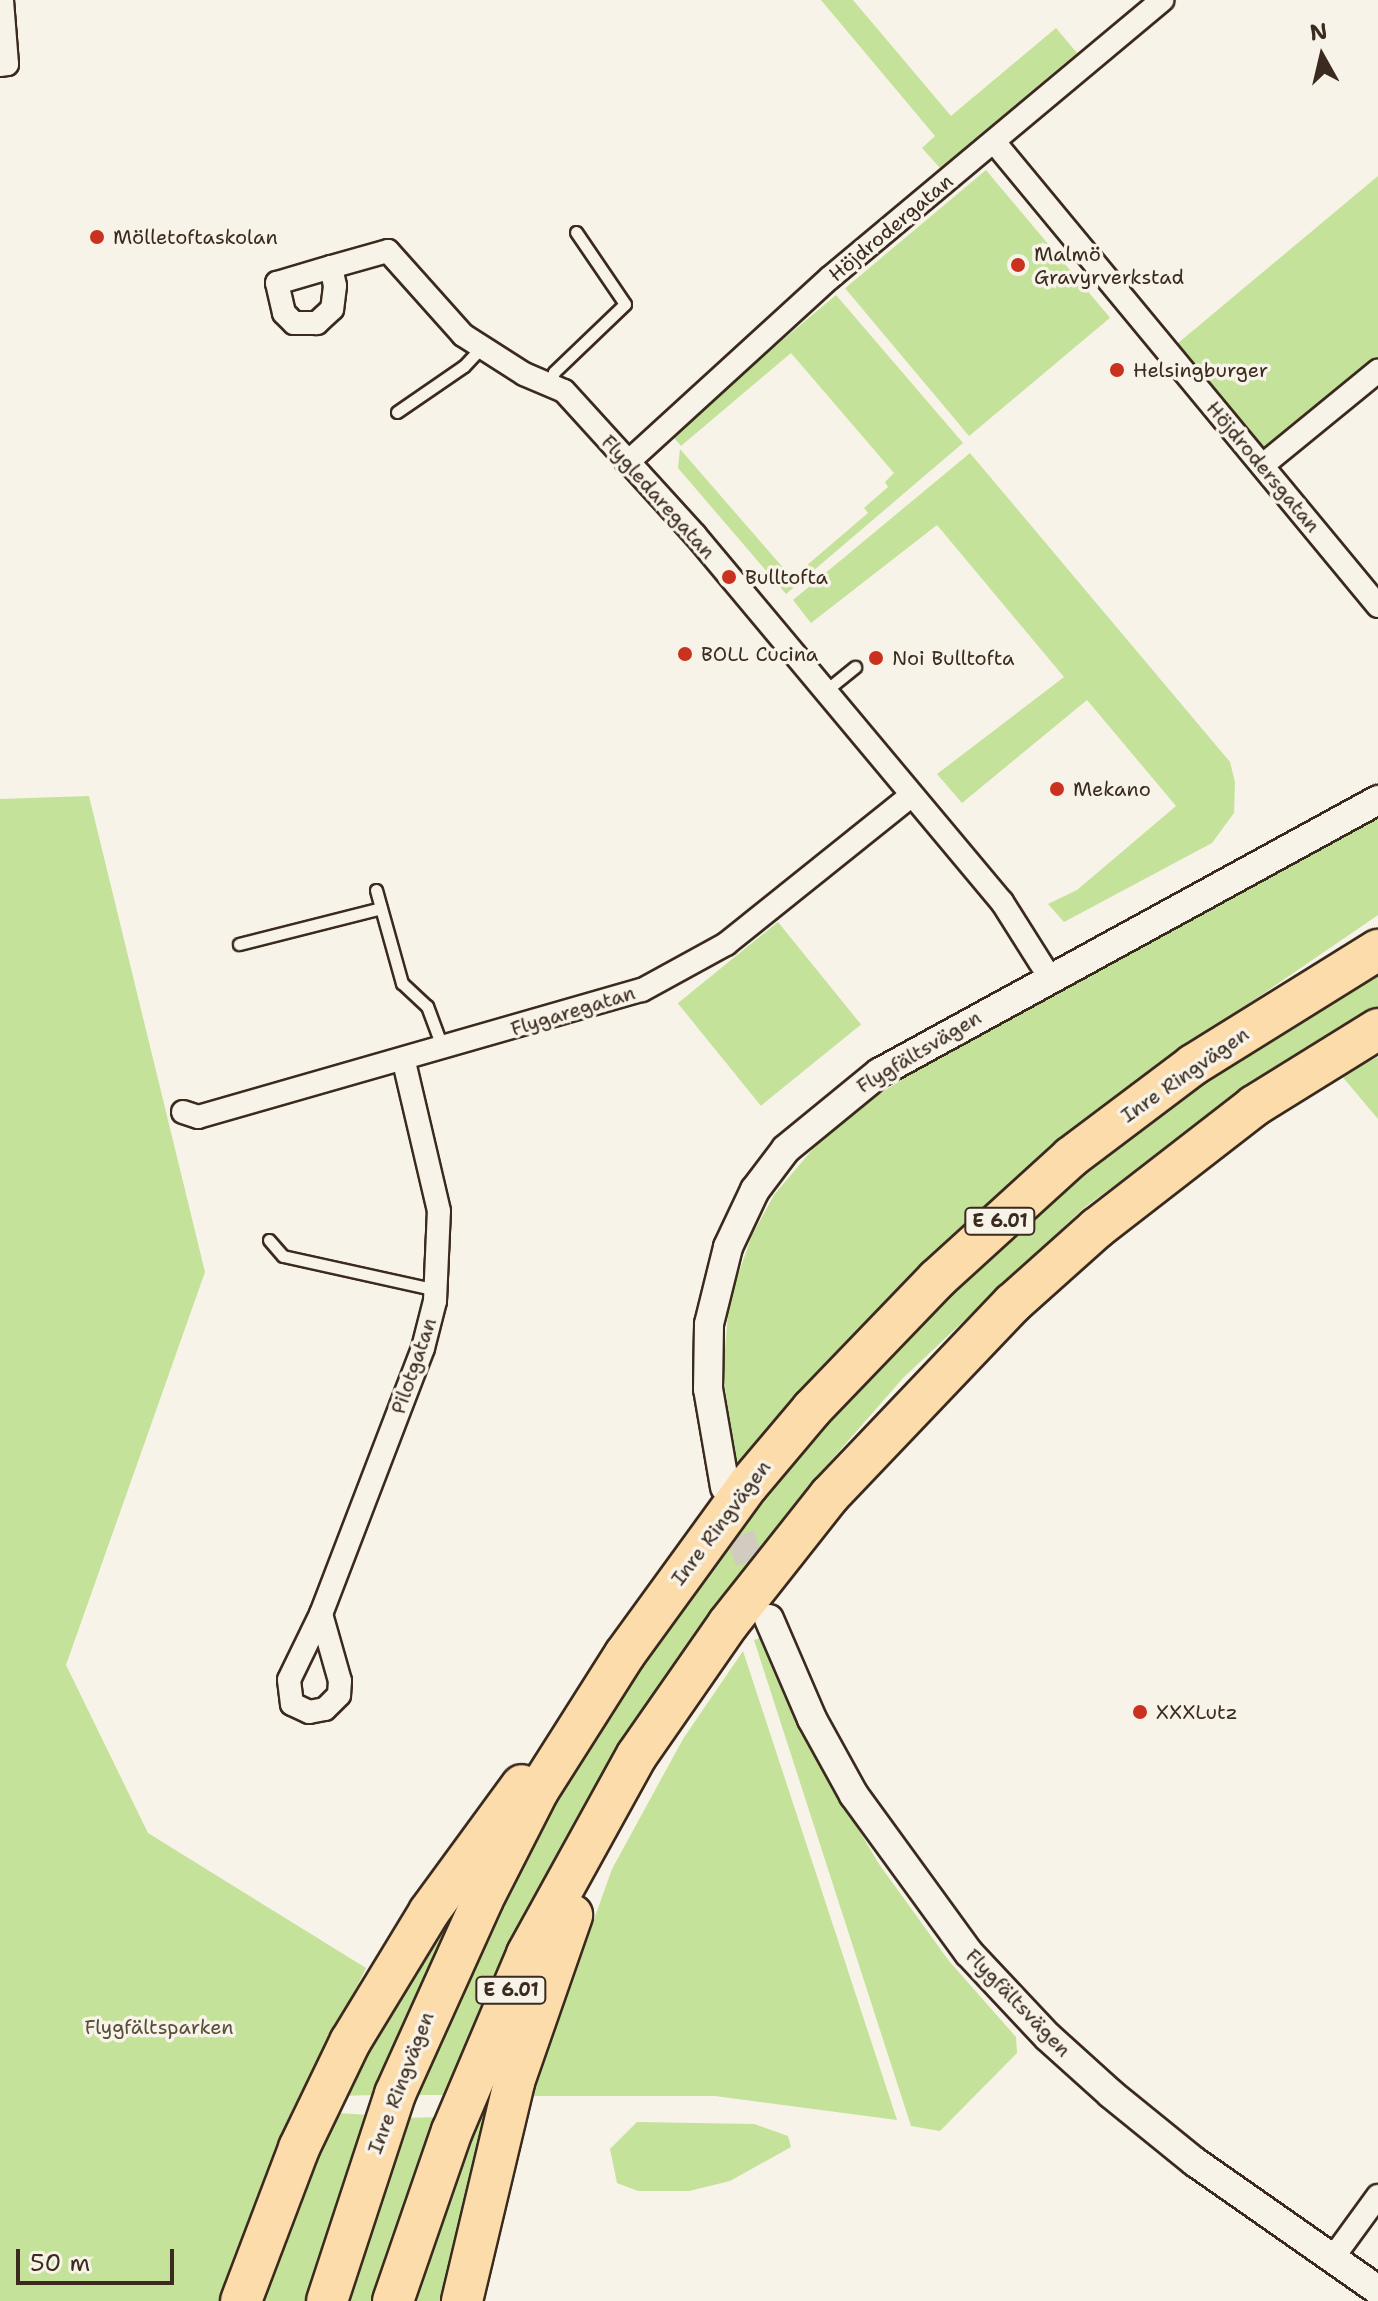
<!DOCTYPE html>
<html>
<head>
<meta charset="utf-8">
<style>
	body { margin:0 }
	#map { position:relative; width:1378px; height:2301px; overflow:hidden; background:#f7f3e8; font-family:"Shantell Sans",sans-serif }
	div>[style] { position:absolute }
	.green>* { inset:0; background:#c4e29a; transform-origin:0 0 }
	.tertiary-tunnel>* { height:28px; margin-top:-14px; transform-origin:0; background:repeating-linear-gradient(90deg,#d1cbc0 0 28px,transparent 0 42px) }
	.roads { filter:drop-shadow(2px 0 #3b2a1e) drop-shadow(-2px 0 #3b2a1e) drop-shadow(0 2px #3b2a1e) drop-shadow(0 -2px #3b2a1e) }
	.service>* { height:11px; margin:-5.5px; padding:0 5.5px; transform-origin:5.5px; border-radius:5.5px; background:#f7f3e8 }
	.minor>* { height:22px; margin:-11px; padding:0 11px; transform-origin:11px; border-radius:11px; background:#f7f3e8 }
	.tertiary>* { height:28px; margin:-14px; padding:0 14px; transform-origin:14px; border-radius:14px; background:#f7f3e8 }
	.motorway>* { height:40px; margin:-20px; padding:0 20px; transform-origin:20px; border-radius:20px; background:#fddcac }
	.dots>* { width:22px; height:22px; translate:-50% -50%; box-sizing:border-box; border:4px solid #f7f3e8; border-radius:50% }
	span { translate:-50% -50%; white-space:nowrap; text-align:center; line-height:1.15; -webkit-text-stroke:7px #f7f3e8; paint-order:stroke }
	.shield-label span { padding:2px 6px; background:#f7f3e8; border:2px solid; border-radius:6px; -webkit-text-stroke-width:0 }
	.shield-label { font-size:18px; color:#3b2a1e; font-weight:700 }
	.street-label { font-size:20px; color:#3b2a1e }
	.poi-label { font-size:20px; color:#3b2a1e }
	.left { translate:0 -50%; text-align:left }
	.park-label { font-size:20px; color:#564f37 }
	.north { position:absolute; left:1282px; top:16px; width:80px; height:80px; -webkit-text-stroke:6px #f7f3e8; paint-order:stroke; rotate:352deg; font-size:22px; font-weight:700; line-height:32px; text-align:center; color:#3b2a1e }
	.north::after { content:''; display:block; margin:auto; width:28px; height:36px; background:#3b2a1e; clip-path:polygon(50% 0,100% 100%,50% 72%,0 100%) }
	.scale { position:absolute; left:16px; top:2249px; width:158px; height:36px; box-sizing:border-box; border:4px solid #3b2a1e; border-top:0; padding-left:10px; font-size:24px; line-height:28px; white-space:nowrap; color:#3b2a1e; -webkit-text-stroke:6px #f7f3e8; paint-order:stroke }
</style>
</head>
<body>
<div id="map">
	<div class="green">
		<i style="clip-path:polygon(821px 0,853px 0,951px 116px,1056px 28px,1077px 53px,940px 168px,922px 148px,935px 136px)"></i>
		<i style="left:986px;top:170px;width:193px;height:184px;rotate:50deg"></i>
		<i style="clip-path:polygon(1378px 176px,1378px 364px,1263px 459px,1171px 349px)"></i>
		<i style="clip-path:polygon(836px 295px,963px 443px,786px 594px,678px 468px,680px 449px,792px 578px,868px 513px,864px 508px,888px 487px,885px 482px,894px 473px,791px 353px,681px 446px,671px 434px)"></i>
		<i style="clip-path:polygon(970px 453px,1230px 762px,1235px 782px,1234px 813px,1212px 843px,1064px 922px,1048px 904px,1077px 890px,1176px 806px,1087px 700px,962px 803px,937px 774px,1064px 677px,937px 525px,811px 623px,793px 600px)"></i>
		<i style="clip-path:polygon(89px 796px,205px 1272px,66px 1665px,148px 1833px,366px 1968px,272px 2160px,221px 2301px,0 2301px,0 799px)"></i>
		<i style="clip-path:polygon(1378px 817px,1378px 915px,1123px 1090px,971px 1217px,826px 1365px,737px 1467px,723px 1375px,729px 1301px,752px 1235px,774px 1195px,833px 1125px,931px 1060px)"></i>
		<i style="left:778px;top:922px;width:132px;height:129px;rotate:51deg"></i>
		<i style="clip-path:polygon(1378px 968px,1378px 1007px,1272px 1072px,1085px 1207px,903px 1378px,807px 1488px,708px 1619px,448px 2095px,412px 2095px,559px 1784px,774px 1475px,1003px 1238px,1189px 1087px)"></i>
		<i style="clip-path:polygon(1378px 1057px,1378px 1119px,1341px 1075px)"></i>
		<i style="clip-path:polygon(760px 1638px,810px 1748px,879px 1864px,949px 1961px,1016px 2037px,1017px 2053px,940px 2131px,911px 2126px,754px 1640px)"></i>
		<i style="clip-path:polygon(743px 1651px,897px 2120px,715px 2096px,531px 2096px,612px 1869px,683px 1739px)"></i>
		<i style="clip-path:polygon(483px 1848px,376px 2095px,334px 2096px)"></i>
		<i style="clip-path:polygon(523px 2005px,451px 2301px,415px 2301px,485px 2089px)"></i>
		<i style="clip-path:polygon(338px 2113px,369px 2115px,307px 2301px,253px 2301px,275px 2234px)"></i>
		<i style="clip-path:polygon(442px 2117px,379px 2301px,344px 2301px,404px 2118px)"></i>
		<i style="clip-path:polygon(637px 2122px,754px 2124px,788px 2136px,791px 2147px,730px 2181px,689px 2191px,638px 2191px,617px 2183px,610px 2149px)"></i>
	</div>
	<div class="tertiary-tunnel">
		<i style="left:727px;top:1495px;width:110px;rotate:71.4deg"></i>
	</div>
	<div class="roads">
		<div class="service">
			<i style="left:549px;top:384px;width:13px;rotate:-67deg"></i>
			<i style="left:554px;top:372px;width:98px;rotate:-43.8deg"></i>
			<i style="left:625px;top:304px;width:87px;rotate:-124.2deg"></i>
			<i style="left:397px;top:412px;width:81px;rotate:-34.5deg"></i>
			<i style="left:464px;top:366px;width:26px;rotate:-47deg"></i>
			<i style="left:824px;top:692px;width:40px;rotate:-39deg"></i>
			<i style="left:376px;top:890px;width:97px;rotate:74.4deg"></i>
			<i style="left:402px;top:983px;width:34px;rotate:43deg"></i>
			<i style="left:427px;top:1006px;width:46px;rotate:69.6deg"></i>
			<i style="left:239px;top:944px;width:146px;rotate:-14.2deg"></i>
			<i style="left:269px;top:1240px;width:21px;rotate:49deg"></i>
			<i style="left:283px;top:1256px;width:157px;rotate:12.5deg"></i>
		</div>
		<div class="minor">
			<i style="left:0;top:65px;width:7px;rotate:-8deg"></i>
			<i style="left:7px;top:64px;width:64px;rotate:-94.5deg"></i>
			<i style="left:995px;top:143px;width:601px;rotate:50.4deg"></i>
			<i style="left:331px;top:267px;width:19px;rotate:78deg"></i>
			<i style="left:335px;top:286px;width:23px;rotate:97deg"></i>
			<i style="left:332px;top:309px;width:21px;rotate:137deg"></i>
			<i style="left:317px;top:323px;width:23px;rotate:180deg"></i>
			<i style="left:294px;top:323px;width:14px;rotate:-135deg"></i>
			<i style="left:284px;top:313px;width:31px;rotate:-103deg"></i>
			<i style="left:277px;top:283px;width:56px;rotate:-16.5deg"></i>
			<i style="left:331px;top:267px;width:59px;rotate:-15.7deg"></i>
			<i style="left:388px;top:251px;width:113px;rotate:48.2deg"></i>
			<i style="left:463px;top:335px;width:72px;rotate:32.6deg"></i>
			<i style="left:524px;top:374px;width:43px;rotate:23deg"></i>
			<i style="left:564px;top:391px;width:195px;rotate:47.7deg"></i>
			<i style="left:695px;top:535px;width:478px;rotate:50.1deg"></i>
			<i style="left:1002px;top:902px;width:90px;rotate:57.7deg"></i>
			<i style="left:627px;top:463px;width:276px;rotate:-42.4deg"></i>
			<i style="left:831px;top:277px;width:432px;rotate:-39.9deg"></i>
			<i style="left:1263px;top:465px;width:149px;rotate:-39.3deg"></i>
			<i style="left:183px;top:1112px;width:16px;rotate:18deg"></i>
			<i style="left:198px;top:1117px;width:462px;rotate:-16deg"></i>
			<i style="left:642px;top:990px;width:96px;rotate:-28.7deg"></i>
			<i style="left:726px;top:944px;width:237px;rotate:-38.7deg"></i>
			<i style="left:321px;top:1614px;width:73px;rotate:115.9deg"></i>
			<i style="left:289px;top:1680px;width:24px;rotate:83deg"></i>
			<i style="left:292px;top:1704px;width:19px;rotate:25deg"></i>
			<i style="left:309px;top:1712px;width:16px;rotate:-11deg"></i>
			<i style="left:325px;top:1709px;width:20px;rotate:-45deg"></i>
			<i style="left:339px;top:1695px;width:14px;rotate:-86deg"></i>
			<i style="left:340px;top:1681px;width:70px;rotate:-105.8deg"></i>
			<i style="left:321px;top:1614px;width:285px;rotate:-69deg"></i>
			<i style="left:423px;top:1348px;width:49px;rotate:-75.7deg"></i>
			<i style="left:435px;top:1301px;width:90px;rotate:-87.5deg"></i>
			<i style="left:439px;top:1211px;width:153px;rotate:-103.2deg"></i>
			<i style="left:1332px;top:2259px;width:78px;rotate:-53.9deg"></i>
		</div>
		<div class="tertiary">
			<i style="left:725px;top:1487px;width:99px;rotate:-99.8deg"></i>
			<i style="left:708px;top:1389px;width:65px;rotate:-89.1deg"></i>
			<i style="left:709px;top:1324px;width:79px;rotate:-76.1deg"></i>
			<i style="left:728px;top:1247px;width:63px;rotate:-64.7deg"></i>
			<i style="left:755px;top:1190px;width:51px;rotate:-52.9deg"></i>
			<i style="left:786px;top:1149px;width:120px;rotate:-39.3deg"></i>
			<i style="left:879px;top:1073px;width:569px;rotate:-28.68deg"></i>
			<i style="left:769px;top:1619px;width:109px;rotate:66.7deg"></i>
			<i style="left:812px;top:1719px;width:87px;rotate:61.1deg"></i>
			<i style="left:854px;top:1795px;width:195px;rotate:54deg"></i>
			<i style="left:969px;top:1953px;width:115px;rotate:46.8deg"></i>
			<i style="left:1048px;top:2037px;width:85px;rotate:42.1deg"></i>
			<i style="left:1111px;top:2094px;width:108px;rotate:39deg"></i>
			<i style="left:1195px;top:2162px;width:223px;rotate:35deg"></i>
		</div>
		<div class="motorway">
			<i style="left:241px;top:2301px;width:164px;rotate:-69.2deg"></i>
			<i style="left:299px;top:2148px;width:118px;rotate:-64.3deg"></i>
			<i style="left:350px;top:2042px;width:152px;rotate:-58.7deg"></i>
			<i style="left:429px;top:1912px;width:157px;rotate:-53.8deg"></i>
			<i style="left:327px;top:2301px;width:218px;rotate:-71.8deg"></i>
			<i style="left:395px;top:2094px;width:214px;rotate:-65.7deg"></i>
			<i style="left:483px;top:1899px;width:121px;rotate:-63deg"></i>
			<i style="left:538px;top:1791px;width:162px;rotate:-57.6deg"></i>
			<i style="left:625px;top:1654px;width:209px;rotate:-54deg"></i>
			<i style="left:748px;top:1485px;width:99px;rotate:-49.9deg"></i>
			<i style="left:812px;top:1409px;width:180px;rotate:-46.1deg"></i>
			<i style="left:937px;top:1279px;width:181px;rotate:-42.3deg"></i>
			<i style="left:1071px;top:1157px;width:153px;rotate:-37deg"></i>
			<i style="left:1193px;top:1065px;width:218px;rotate:-31.9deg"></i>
			<i style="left:393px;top:2301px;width:180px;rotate:-70.9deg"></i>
			<i style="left:452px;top:2131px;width:192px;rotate:-67deg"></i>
			<i style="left:527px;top:1954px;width:227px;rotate:-61.1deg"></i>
			<i style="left:637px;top:1755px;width:160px;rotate:-55.2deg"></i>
			<i style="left:728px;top:1624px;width:164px;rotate:-51.7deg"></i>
			<i style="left:830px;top:1495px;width:265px;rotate:-46.4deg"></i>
			<i style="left:1013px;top:1303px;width:113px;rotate:-41.8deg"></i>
			<i style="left:1097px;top:1228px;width:199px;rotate:-37.8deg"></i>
			<i style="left:1254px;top:1106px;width:146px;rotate:-31.8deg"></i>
			<i style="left:462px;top:2301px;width:225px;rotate:-76.6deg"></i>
			<i style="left:514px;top:2082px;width:177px;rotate:-70.8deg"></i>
		</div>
	</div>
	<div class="dots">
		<i style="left:97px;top:237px;background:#c8321e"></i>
		<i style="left:1018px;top:265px;background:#c8321e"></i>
		<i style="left:1117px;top:370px;background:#c8321e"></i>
		<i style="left:729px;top:577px;background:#c8321e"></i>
		<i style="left:685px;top:654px;background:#c8321e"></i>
		<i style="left:876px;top:658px;background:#c8321e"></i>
		<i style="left:1057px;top:789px;background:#c8321e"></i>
		<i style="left:1140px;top:1712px;background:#c8321e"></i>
	</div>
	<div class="shield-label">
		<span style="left:1000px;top:1221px">E 6.01</span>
		<span style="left:511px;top:1990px">E 6.01</span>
	</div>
	<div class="street-label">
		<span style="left:891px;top:228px;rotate:-40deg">Höjdrodergatan</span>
		<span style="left:1263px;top:467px;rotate:50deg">Höjdrodersgatan</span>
		<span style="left:658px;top:497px;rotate:48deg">Flygledaregatan</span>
		<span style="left:573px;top:1011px;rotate:-17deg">Flygaregatan</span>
		<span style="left:919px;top:1052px;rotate:-31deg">Flygfältsvägen</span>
		<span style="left:1185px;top:1075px;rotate:-35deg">Inre Ringvägen</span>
		<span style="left:414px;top:1366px;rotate:-71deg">Pilotgatan</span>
		<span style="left:721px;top:1523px;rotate:-53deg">Inre Ringvägen</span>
		<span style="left:1018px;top:2003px;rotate:46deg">Flygfältsvägen</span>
		<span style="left:401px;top:2083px;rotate:-69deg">Inre Ringvägen</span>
	</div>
	<div class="poi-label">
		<span class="left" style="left:113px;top:237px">Mölletoftaskolan</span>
		<span class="left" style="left:1034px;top:266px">Malmö<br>Gravyrverkstad</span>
		<span class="left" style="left:1133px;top:370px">Helsingburger</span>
		<span class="left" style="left:745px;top:577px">Bulltofta</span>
		<span class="left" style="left:701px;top:654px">BOLL Cucina</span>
		<span class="left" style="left:892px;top:658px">Noi Bulltofta</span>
		<span class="left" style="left:1073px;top:789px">Mekano</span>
		<span class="left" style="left:1156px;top:1712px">XXXLutz</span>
	</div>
	<div class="park-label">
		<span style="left:159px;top:2027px">Flygfältsparken</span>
	</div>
	<div class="north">N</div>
	<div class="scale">50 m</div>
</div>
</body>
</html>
